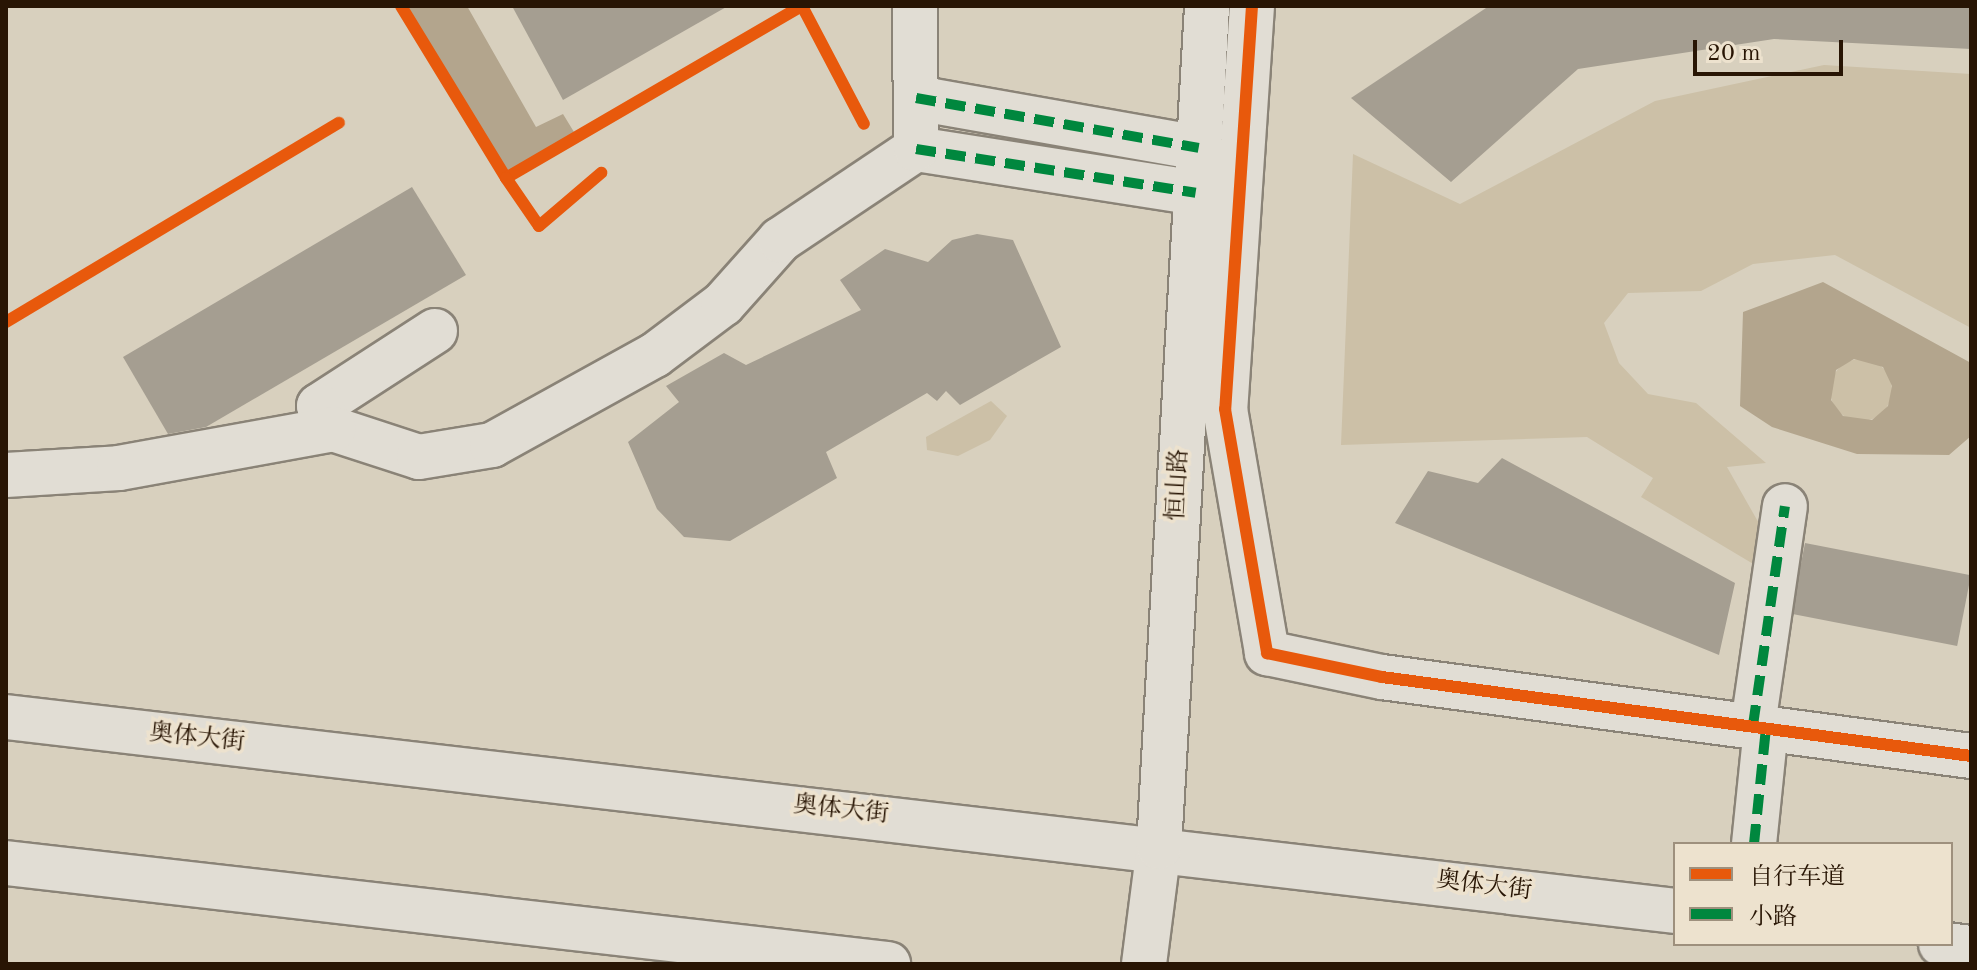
<!DOCTYPE html>
<html>
<head>
<meta charset="utf-8">
<style>
	body { margin:0 }
	#map { position:relative; width:1977px; height:970px; overflow:hidden; background:#d8d0be; font-family:"Old Standard TT","Noto Serif SC",serif }
	div>[style] { position:absolute }
	.green>* { inset:0; background:#ccc0a7 }
	.round { border-radius:50% }
	.water>* { inset:0; background:#b3a58d }
	.building>* { inset:0; background:#a59e91; transform-origin:0 0 }
	.roads { filter:drop-shadow(2px 0 #8a8377) drop-shadow(-2px 0 #8a8377) drop-shadow(0 2px #8a8377) drop-shadow(0 -2px #8a8377) }
	.street>* { height:44px; margin:-22px; padding:0 22px; transform-origin:22px; border-radius:22px; background:#e1ddd4 }
	.secondary>* { height:44px; margin:-22px; padding:0 22px; transform-origin:22px; border-radius:22px; background:#e1ddd4 }
	.quiet>* { height:10px; margin-top:-5px; transform-origin:0; background:repeating-linear-gradient(90deg,#00873e 0 20px,transparent 0 30px) }
	.cycleway>* { height:12px; margin:-6px; padding:0 6px; transform-origin:6px; border-radius:6px; background:#e8590c }
	span { translate:-50% -50%; white-space:nowrap; text-align:center; line-height:1.15; -webkit-text-stroke:7px #ede2ce; paint-order:stroke }
	.street-label { font-size:24px; color:#281504 }
	.frame { position:absolute; inset:0; border:8px solid #281504; pointer-events:none }
	.legend { position:absolute; left:1673px; top:842px; width:280px; height:104px; box-sizing:border-box; background:#ede2ce; border:2px solid #9e907d; margin:0; padding:10px 14px; list-style:none; font-size:24px; color:#281504 }
	.legend li { display:flex; align-items:center; gap:16px; height:40px }
	.legend b { width:40px; border:2px solid #9e907d }
	.scale { position:absolute; left:1693px; top:40px; width:150px; height:36px; box-sizing:border-box; border:4px solid #281504; border-top:0; padding-left:10px; font-size:24px; line-height:28px; white-space:nowrap; color:#281504; -webkit-text-stroke:6px #ede2ce; paint-order:stroke }
</style>
</head>
<body>
<div id="map">
	<div class="green">
		<i style="clip-path:polygon(1824px 65px,1971px 74px,1971px 328px,1835px 255px,1753px 264px,1701px 291px,1628px 293px,1604px 323px,1619px 363px,1648px 394px,1696px 403px,1766px 463px,1727px 467px,1765px 534px,1755px 565px,1641px 497px,1653px 478px,1587px 437px,1341px 445px,1353px 154px,1460px 204px,1655px 101px)"></i>
		<i class="round" style="left:1830px;top:359px;width:62px;height:62px"></i>
		<i style="clip-path:polygon(991px 401px,1007px 416px,990px 440px,958px 456px,927px 450px,926px 437px)"></i>
	</div>
	<div class="water">
		<i style="clip-path:polygon(402px 6px,467px 6px,536px 127px,563px 114px,574px 132px,506px 178px)"></i>
		<i style="clip-path:polygon(evenodd,1823px 282px,1971px 363px,1971px 436px,1949px 455px,1857px 454px,1772px 427px,1740px 406px,1743px 312px,1823px 282px,1854px 359px,1883px 367px,1892px 386px,1888px 406px,1872px 420px,1843px 416px,1831px 400px,1836px 370px,1854px 359px)"></i>
	</div>
	<div class="building">
		<i style="clip-path:polygon(512px 6px,728px 6px,563px 100px)"></i>
		<i style="clip-path:polygon(1489px 6px,1971px 6px,1971px 49px,1774px 39px,1578px 69px,1451px 182px,1351px 98px)"></i>
		<i style="clip-path:polygon(412px 187px,466px 275px,206px 427px,168px 434px,123px 357px)"></i>
		<i style="clip-path:polygon(977px 234px,1013px 240px,1061px 347px,960px 405px,946px 391px,937px 401px,927px 393px,826px 452px,837px 478px,730px 541px,684px 537px,657px 509px,628px 442px,679px 402px,666px 386px,724px 353px,746px 365px,861px 310px,840px 280px,885px 249px,928px 262px,952px 240px)"></i>
		<i style="clip-path:polygon(1502px 458px,1735px 583px,1719px 655px,1395px 523px,1428px 471px,1478px 483px)"></i>
		<i style="left:1805px;top:543px;width:169px;height:72px;rotate:11deg"></i>
	</div>
	<div class="roads">
		<div class="street">
			<i style="left:1252px;top:6px;width:404px;rotate:93.8deg"></i>
			<i style="left:1225px;top:409px;width:248px;rotate:80.2deg"></i>
			<i style="left:1267px;top:653px;width:117px;rotate:11.8deg"></i>
			<i style="left:1382px;top:677px;width:594px;rotate:7.64deg"></i>
			<i style="left:916px;top:98px;width:287px;rotate:10deg"></i>
			<i style="left:916px;top:149px;width:283px;rotate:8.9deg"></i>
			<i style="left:435px;top:331px;width:138px;rotate:147.1deg"></i>
			<i style="left:319px;top:406px;width:27px;rotate:59deg"></i>
			<i style="left:333px;top:429px;width:90px;rotate:18deg"></i>
			<i style="left:419px;top:457px;width:74px;rotate:-9.3deg"></i>
			<i style="left:492px;top:445px;width:186px;rotate:-28.9deg"></i>
			<i style="left:655px;top:355px;width:85px;rotate:-36.9deg"></i>
			<i style="left:723px;top:304px;width:86px;rotate:-48.3deg"></i>
			<i style="left:780px;top:240px;width:164px;rotate:-33.8deg"></i>
			<i style="left:916px;top:149px;width:143px;rotate:-90.4deg"></i>
			<i style="left:6px;top:475px;width:113px;rotate:-3.5deg"></i>
			<i style="left:119px;top:468px;width:218px;rotate:-10.3deg"></i>
			<i style="left:1753px;top:725px;width:221px;rotate:-81.7deg"></i>
			<i style="left:1754px;top:844px;width:118px;rotate:-84.1deg"></i>
		</div>
		<div class="secondary">
			<i style="left:6px;top:717px;width:1680px;rotate:6.63deg"></i>
			<i style="left:6px;top:863px;width:888px;rotate:6.53deg"></i>
			<i style="left:1941px;top:944px;width:30px;rotate:8deg"></i>
			<i style="left:1144px;top:964px;width:118px;rotate:-82.7deg"></i>
			<i style="left:1159px;top:847px;width:842px;rotate:-86.73deg"></i>
		</div>
	</div>
	<div class="quiet">
		<i style="left:916px;top:98px;width:287px;rotate:10deg"></i>
		<i style="left:916px;top:149px;width:283px;rotate:8.9deg"></i>
		<i style="left:1753px;top:725px;width:221px;rotate:-81.7deg"></i>
		<i style="left:1754px;top:844px;width:118px;rotate:-84.1deg"></i>
	</div>
	<div class="cycleway">
		<i style="left:401px;top:6px;width:202px;rotate:58.6deg"></i>
		<i style="left:506px;top:178px;width:341px;rotate:-30.2deg"></i>
		<i style="left:802px;top:6px;width:133px;rotate:62.3deg"></i>
		<i style="left:1252px;top:6px;width:404px;rotate:93.8deg"></i>
		<i style="left:1225px;top:409px;width:248px;rotate:80.2deg"></i>
		<i style="left:1267px;top:653px;width:117px;rotate:11.8deg"></i>
		<i style="left:1382px;top:677px;width:594px;rotate:7.64deg"></i>
		<i style="left:506px;top:178px;width:58px;rotate:55.5deg"></i>
		<i style="left:539px;top:226px;width:82px;rotate:-40.5deg"></i>
		<i style="left:6px;top:322px;width:388px;rotate:-30.9deg"></i>
	</div>
	<div class="street-label">
		<span style="left:1179px;top:485px;rotate:-87deg">恒山路</span>
		<span style="left:197px;top:739px;rotate:6deg">奥体大街</span>
		<span style="left:841px;top:811px;rotate:6deg">奥体大街</span>
		<span style="left:1484px;top:887px;rotate:7deg">奥体大街</span>
	</div>
	<div class="frame"></div>
	<ul class="legend">
	<li><b style="height:10px;background:#e8590c"></b>自行车道</li>
	<li><b style="height:10px;background:#00873e"></b>小路</li>
	</ul>
	<div class="scale">20 m</div>
</div>
</body>
</html>
